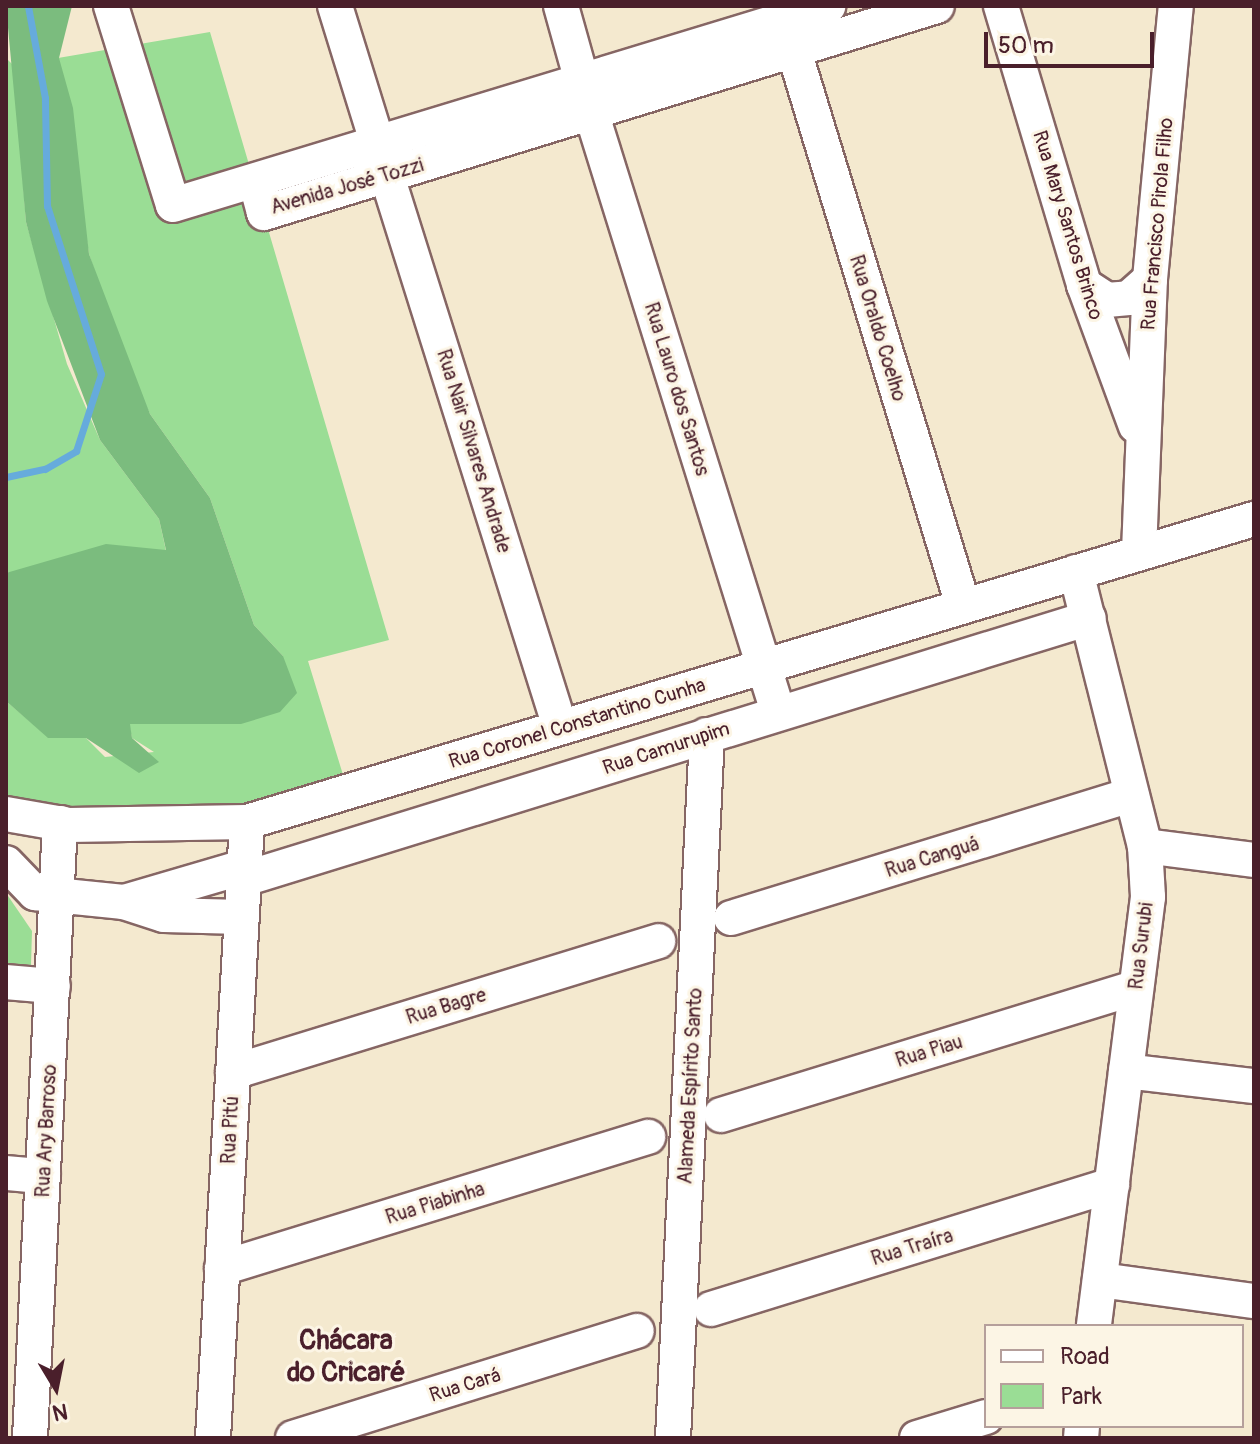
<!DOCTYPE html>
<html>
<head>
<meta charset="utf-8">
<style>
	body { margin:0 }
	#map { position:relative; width:1260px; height:1444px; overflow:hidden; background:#f4e9cf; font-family:Pangolin,sans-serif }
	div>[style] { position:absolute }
	.green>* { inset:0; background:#9add95 }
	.forest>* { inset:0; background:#7bbc7e }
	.stream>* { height:7px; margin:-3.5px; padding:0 3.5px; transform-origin:3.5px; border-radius:3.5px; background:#66abdc }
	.roads { filter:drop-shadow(2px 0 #866664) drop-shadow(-2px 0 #866664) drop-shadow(0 2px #866664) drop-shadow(0 -2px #866664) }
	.minor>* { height:34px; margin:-17px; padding:0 17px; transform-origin:17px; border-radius:17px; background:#fff }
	span { translate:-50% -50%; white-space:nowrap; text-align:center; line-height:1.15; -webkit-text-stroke:6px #fcf5e5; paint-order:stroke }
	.street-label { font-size:20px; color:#4a1f2b }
	.district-label { font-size:28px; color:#4a1f2b; font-weight:700 }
	.frame { position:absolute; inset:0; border:8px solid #4a1f2b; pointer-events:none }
	.legend { position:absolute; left:984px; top:1324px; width:260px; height:104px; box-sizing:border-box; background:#fcf5e5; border:2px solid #b59f9b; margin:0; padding:10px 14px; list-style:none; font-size:24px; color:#4a1f2b }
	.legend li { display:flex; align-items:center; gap:16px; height:40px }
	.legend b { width:40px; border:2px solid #b59f9b }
	.north { position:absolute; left:16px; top:1348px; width:80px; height:80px; -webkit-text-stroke:6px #fcf5e5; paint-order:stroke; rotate:170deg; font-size:22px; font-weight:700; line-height:32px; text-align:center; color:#4a1f2b }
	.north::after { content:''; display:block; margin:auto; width:28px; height:36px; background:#4a1f2b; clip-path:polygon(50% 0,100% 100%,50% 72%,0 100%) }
	.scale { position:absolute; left:984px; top:32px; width:170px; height:36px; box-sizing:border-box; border:4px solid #4a1f2b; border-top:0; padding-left:10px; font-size:24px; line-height:28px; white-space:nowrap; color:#4a1f2b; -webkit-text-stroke:6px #fcf5e5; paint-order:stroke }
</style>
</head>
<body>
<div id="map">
	<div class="green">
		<i style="clip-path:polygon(210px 32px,389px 640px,308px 661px,348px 791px,222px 819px,98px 816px,6px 801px,6px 701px,48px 737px,86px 738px,105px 757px,154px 752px,132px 738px,129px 724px,155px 724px,283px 656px,254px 625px,210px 498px,150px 414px,124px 359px,89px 254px,58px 58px)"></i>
		<i style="clip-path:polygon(6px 58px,14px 66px,26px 222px,67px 364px,100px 440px,159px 519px,166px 551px,6px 573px)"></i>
		<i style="clip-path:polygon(6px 893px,32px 931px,31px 965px,6px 963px)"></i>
	</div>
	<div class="forest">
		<i style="clip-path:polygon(6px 6px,72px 6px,59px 58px,73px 108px,89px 254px,150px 414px,210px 498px,254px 625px,283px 656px,297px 693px,280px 712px,241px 724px,130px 724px,132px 738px,159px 762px,139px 773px,86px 738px,48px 738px,6px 701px,6px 573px,106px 544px,166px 550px,159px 519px,100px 440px,47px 301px,26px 222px)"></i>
	</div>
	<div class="stream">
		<i style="left:6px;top:477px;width:40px;rotate:-12deg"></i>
		<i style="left:45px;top:469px;width:36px;rotate:-30deg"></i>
		<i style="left:76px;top:451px;width:81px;rotate:-72deg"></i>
		<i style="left:101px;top:374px;width:176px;rotate:-107.8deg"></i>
		<i style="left:47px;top:206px;width:108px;rotate:-91.1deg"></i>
		<i style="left:45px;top:98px;width:94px;rotate:-100.5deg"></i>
	</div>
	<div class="roads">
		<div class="minor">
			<i style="left:111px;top:6px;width:208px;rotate:72.7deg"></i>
			<i style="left:173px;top:205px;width:685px;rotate:-16.9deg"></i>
			<i style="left:335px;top:6px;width:149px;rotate:72.8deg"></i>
			<i style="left:379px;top:148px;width:21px;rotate:43deg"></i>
			<i style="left:561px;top:6px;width:78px;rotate:74.4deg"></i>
			<i style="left:582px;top:81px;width:24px;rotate:99deg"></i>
			<i style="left:578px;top:105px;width:15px;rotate:28deg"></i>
			<i style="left:591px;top:112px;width:628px;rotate:72.69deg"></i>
			<i style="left:1001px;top:6px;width:291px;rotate:73.4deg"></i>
			<i style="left:1084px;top:285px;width:150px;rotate:69.8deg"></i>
			<i style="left:778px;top:40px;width:19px;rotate:35deg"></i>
			<i style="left:794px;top:51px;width:579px;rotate:73.04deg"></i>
			<i style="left:371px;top:161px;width:22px;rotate:43deg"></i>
			<i style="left:387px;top:176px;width:578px;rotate:72.57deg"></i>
			<i style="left:256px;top:183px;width:31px;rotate:75deg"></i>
			<i style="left:264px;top:213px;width:704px;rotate:-17.1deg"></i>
			<i style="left:1084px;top:285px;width:27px;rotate:33deg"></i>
			<i style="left:1107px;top:300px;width:22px;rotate:-5deg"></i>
			<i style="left:1129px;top:298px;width:28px;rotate:-42deg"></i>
			<i style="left:1139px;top:552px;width:273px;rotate:-87.7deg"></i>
			<i style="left:1150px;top:279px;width:274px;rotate:-84.6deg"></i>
			<i style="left:1076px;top:572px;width:283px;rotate:75.9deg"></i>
			<i style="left:1145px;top:846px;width:51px;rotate:86.6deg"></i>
			<i style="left:1148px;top:897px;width:432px;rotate:97.2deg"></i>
			<i style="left:6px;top:814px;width:64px;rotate:9.9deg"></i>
			<i style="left:69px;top:825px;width:178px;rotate:-1deg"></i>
			<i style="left:247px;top:822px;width:1052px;rotate:-16.75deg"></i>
			<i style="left:1145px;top:846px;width:110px;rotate:7.3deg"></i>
			<i style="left:6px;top:863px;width:42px;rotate:46deg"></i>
			<i style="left:35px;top:893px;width:89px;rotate:5.8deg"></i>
			<i style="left:124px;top:902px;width:42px;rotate:18deg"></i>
			<i style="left:164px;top:915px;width:78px;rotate:1.5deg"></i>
			<i style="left:244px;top:879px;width:884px;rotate:-17.16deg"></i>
			<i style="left:124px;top:902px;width:125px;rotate:-16.3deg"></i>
			<i style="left:731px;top:918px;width:419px;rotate:-17.1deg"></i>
			<i style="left:6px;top:982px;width:47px;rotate:4.9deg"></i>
			<i style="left:1126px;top:1071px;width:129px;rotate:6.7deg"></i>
			<i style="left:233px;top:1072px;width:445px;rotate:-17.1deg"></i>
			<i style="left:721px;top:1115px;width:434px;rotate:-17.1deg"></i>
			<i style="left:6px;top:1173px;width:37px;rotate:5deg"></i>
			<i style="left:222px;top:1268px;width:446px;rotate:-17.1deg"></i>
			<i style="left:1100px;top:1280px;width:155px;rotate:7.8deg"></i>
			<i style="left:711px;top:1309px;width:420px;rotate:-17.2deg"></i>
			<i style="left:30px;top:1438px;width:616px;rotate:-87.21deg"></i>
			<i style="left:213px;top:1438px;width:617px;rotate:-86.84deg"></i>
			<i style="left:293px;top:1438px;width:360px;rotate:-17.3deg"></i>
			<i style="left:673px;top:1438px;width:704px;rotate:-87.23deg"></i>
			<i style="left:917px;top:1438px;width:72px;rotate:-16.9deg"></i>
			<i style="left:1081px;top:1438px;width:12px;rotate:-85deg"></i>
		</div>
	</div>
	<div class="street-label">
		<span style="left:347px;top:186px;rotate:-16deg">Avenida José Tozzi</span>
		<span style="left:1157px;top:224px;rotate:-85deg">Rua Francisco Pirola Filho</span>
		<span style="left:1068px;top:225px;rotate:73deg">Rua Mary Santos Brinco</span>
		<span style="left:878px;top:328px;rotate:73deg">Rua Oraldo Coelho</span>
		<span style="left:677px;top:389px;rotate:73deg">Rua Lauro dos Santos</span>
		<span style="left:474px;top:451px;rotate:73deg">Rua Nair Silvares Andrade</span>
		<span style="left:577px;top:723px;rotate:-17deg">Rua Coronel Constantino Cunha</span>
		<span style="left:666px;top:748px;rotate:-18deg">Rua Camurupim</span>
		<span style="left:932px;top:857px;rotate:-17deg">Rua Canguá</span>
		<span style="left:1141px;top:946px;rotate:-83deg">Rua Surubi</span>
		<span style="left:446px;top:1006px;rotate:-17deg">Rua Bagre</span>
		<span style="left:929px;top:1051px;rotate:-17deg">Rua Piau</span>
		<span style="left:690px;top:1086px;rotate:-87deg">Alameda Espírito Santo</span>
		<span style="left:230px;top:1130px;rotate:-87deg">Rua Pitú</span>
		<span style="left:46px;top:1131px;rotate:-87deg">Rua Ary Barroso</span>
		<span style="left:435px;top:1203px;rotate:-17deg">Rua Piabinha</span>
		<span style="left:912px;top:1247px;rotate:-17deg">Rua Traíra</span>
		<span style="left:465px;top:1385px;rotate:-17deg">Rua Cará</span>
	</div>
	<div class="district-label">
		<span style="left:346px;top:1357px">Chácara<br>do Cricaré</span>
	</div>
	<div class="frame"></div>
	<ul class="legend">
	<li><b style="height:10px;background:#fff"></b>Road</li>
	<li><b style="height:22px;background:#9add95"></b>Park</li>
	</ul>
	<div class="north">N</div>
	<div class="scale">50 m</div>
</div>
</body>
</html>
